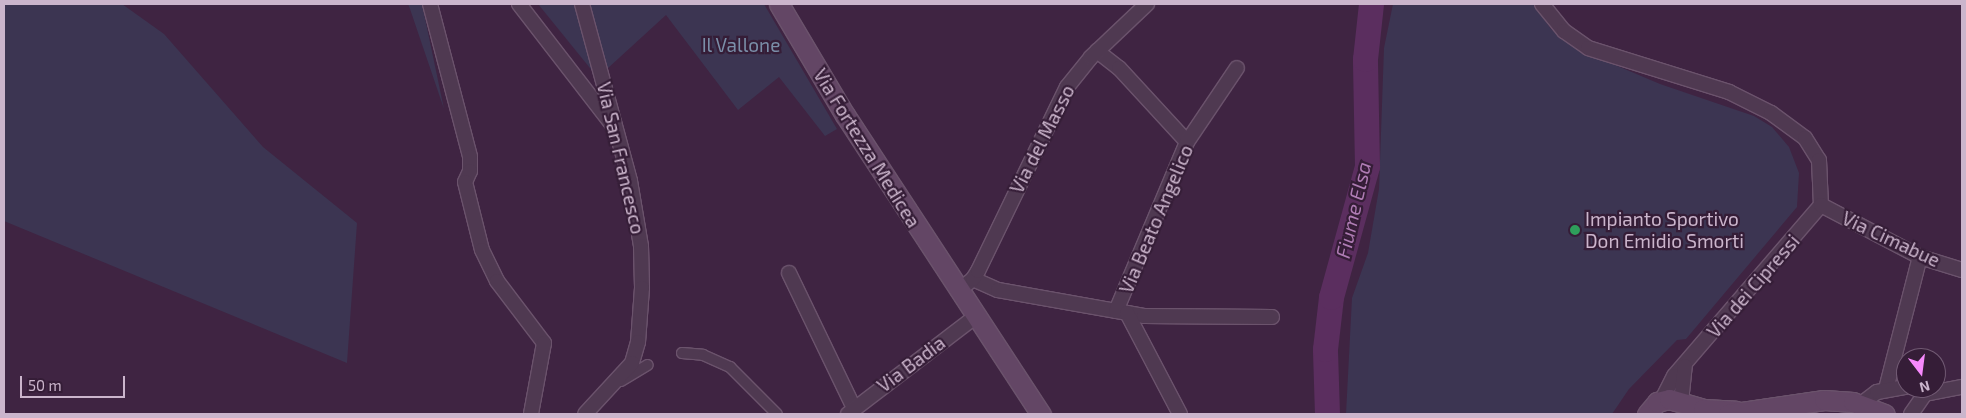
<!DOCTYPE html>
<html>
<head>
<meta charset="utf-8">
<style>
	body { margin:0 }
	#map { position:relative; width:1966px; height:418px; overflow:hidden; background:#3f2442; font-family:"Exo 2",sans-serif }
	div>[style] { position:absolute }
	.green>* { inset:0; background:#3c3552 }
	.river>* { height:25px; margin:-12.5px; padding:0 12.5px; transform-origin:12.5px; border-radius:12.5px; background:#5b2e5f }
	.roads { filter:drop-shadow(1px 0 #6b536c) drop-shadow(-1px 0 #6b536c) drop-shadow(0 1px #6b536c) drop-shadow(0 -1px #6b536c) }
	.pedestrian>* { height:10px; margin:-5px; padding:0 5px; transform-origin:5px; border-radius:5px; background:#4f3951 }
	.minor>* { height:14px; margin:-7px; padding:0 7px; transform-origin:7px; border-radius:7px; background:#4f3951 }
	.secondary>* { height:19px; margin:-9.5px; padding:0 9.5px; transform-origin:9.5px; border-radius:9.5px; background:#634665 }
	.dots>* { width:14px; height:14px; translate:-50% -50%; box-sizing:border-box; border:2px solid #351d37; border-radius:50% }
	span { translate:-50% -50%; white-space:nowrap; text-align:center; line-height:1.15; -webkit-text-stroke:4.5px #351d37; paint-order:stroke }
	.park-label { font-size:19px; color:#7a8ea8 }
	.street-label { font-size:19px; color:#cbb5cc }
	.poi-label { font-size:19px; color:#cbb5cc }
	.left { translate:0 -50%; text-align:left }
	.water-label { font-size:20px; color:#af7cb4; font-style:italic }
	.frame { position:absolute; inset:0; border:5px solid #cbb5cc; pointer-events:none }
	.north { position:absolute; left:1896px; top:348px; width:50px; height:50px; box-sizing:border-box; background:#351d37; border:1px solid #715a73; border-radius:50%; rotate:165deg; font-size:14px; font-weight:700; line-height:20px; text-align:center; color:#cbb5cc }
	.north::after { content:''; display:block; margin:auto; width:18px; height:22px; background:#f889fd; clip-path:polygon(50% 0,100% 100%,50% 72%,0 100%) }
	.scale { position:absolute; left:20px; top:376px; width:105px; height:22px; box-sizing:border-box; border:2px solid #cbb5cc; border-top:0; padding-left:6px; font-size:15px; line-height:18px; white-space:nowrap; color:#cbb5cc; -webkit-text-stroke:4px #351d37; paint-order:stroke }
</style>
</head>
<body>
<div id="map">
	<div class="green">
		<i style="clip-path:polygon(4px 4px,122px 4px,164px 34px,263px 147px,357px 223px,347px 363px,4px 221px)"></i>
		<i style="clip-path:polygon(408px 4px,422px 4px,444px 109px,410px 9px)"></i>
		<i style="clip-path:polygon(538px 4px,574px 4px,594px 73px)"></i>
		<i style="clip-path:polygon(590px 4px,764px 4px,837px 129px,825px 136px,779px 77px,738px 110px,666px 15px,607px 69px)"></i>
		<i style="clip-path:polygon(1393px 4px,1533px 4px,1551px 29px,1575px 48px,1660px 84px,1754px 116px,1772px 127px,1789px 147px,1799px 173px,1797px 207px,1686px 339px,1677px 340px,1629px 389px,1612px 414px,1346px 414px,1352px 298px,1368px 253px,1379px 189px,1384px 48px)"></i>
	</div>
	<div class="river">
		<i style="left:1327px;top:414px;width:65px;rotate:-91.8deg"></i>
		<i style="left:1325px;top:349px;width:52px;rotate:-83.4deg"></i>
		<i style="left:1331px;top:297px;width:136px;rotate:-74.6deg"></i>
		<i style="left:1367px;top:166px;width:107px;rotate:-91.1deg"></i>
		<i style="left:1365px;top:59px;width:55px;rotate:-83.8deg"></i>
	</div>
	<div class="roads">
		<div class="pedestrian">
			<i style="left:682px;top:353px;width:21px;rotate:5deg"></i>
			<i style="left:703px;top:355px;width:30px;rotate:24deg"></i>
			<i style="left:730px;top:367px;width:66px;rotate:45deg"></i>
			<i style="left:621px;top:381px;width:31px;rotate:-31deg"></i>
		</div>
		<div class="minor">
			<i style="left:430px;top:4px;width:158px;rotate:75.3deg"></i>
			<i style="left:470px;top:157px;width:14px;rotate:90deg"></i>
			<i style="left:470px;top:171px;width:12px;rotate:114deg"></i>
			<i style="left:465px;top:182px;width:70px;rotate:76deg"></i>
			<i style="left:482px;top:250px;width:34px;rotate:64deg"></i>
			<i style="left:497px;top:281px;width:78px;rotate:52.8deg"></i>
			<i style="left:544px;top:343px;width:72px;rotate:100.4deg"></i>
			<i style="left:519px;top:4px;width:157px;rotate:52.3deg"></i>
			<i style="left:582px;top:4px;width:183px;rotate:74.8deg"></i>
			<i style="left:630px;top:181px;width:66px;rotate:80.4deg"></i>
			<i style="left:641px;top:246px;width:42px;rotate:88.6deg"></i>
			<i style="left:642px;top:288px;width:54px;rotate:94.2deg"></i>
			<i style="left:638px;top:342px;width:22px;rotate:106deg"></i>
			<i style="left:632px;top:363px;width:69px;rotate:132.7deg"></i>
			<i style="left:1542px;top:4px;width:35px;rotate:51deg"></i>
			<i style="left:1564px;top:31px;width:29px;rotate:35deg"></i>
			<i style="left:1588px;top:48px;width:148px;rotate:17.3deg"></i>
			<i style="left:1729px;top:92px;width:47px;rotate:26.6deg"></i>
			<i style="left:1771px;top:113px;width:42px;rotate:36.3deg"></i>
			<i style="left:1805px;top:138px;width:26px;rotate:58deg"></i>
			<i style="left:1819px;top:160px;width:45px;rotate:87.5deg"></i>
			<i style="left:1821px;top:205px;width:225px;rotate:130.7deg"></i>
			<i style="left:1674px;top:376px;width:27px;rotate:117deg"></i>
			<i style="left:1097px;top:51px;width:28px;rotate:38deg"></i>
			<i style="left:1119px;top:68px;width:100px;rotate:47.4deg"></i>
			<i style="left:1821px;top:205px;width:112px;rotate:27.7deg"></i>
			<i style="left:1920px;top:257px;width:44px;rotate:17.2deg"></i>
			<i style="left:789px;top:273px;width:150px;rotate:64.3deg"></i>
			<i style="left:973px;top:279px;width:27px;rotate:24deg"></i>
			<i style="left:998px;top:290px;width:148px;rotate:10.1deg"></i>
			<i style="left:1144px;top:316px;width:128px;rotate:0.4deg"></i>
			<i style="left:959px;top:290px;width:18px;rotate:-38deg"></i>
			<i style="left:973px;top:279px;width:9px;rotate:-58deg"></i>
			<i style="left:978px;top:271px;width:204px;rotate:-64.2deg"></i>
			<i style="left:1067px;top:87px;width:38px;rotate:-51deg"></i>
			<i style="left:1091px;top:57px;width:77px;rotate:-43.4deg"></i>
			<i style="left:1116px;top:311px;width:183px;rotate:-67.2deg"></i>
			<i style="left:1187px;top:142px;width:89px;rotate:-56deg"></i>
			<i style="left:1127px;top:313px;width:114px;rotate:62.3deg"></i>
			<i style="left:1886px;top:389px;width:136px;rotate:-75.6deg"></i>
			<i style="left:1681px;top:402px;width:36px;rotate:-84deg"></i>
			<i style="left:1861px;top:404px;width:20px;rotate:-37deg"></i>
			<i style="left:1877px;top:392px;width:29px;rotate:-10deg"></i>
			<i style="left:848px;top:414px;width:161px;rotate:-37.4deg"></i>
			<i style="left:1911px;top:414px;width:24px;rotate:-55deg"></i>
			<i style="left:1925px;top:394px;width:38px;rotate:-11deg"></i>
		</div>
		<div class="secondary">
			<i style="left:779px;top:4px;width:129px;rotate:59.3deg"></i>
			<i style="left:845px;top:115px;width:358px;rotate:56.8deg"></i>
			<i style="left:1647px;top:414px;width:16px;rotate:-50deg"></i>
			<i style="left:1657px;top:402px;width:12px;rotate:-14deg"></i>
			<i style="left:1669px;top:399px;width:35px;rotate:16deg"></i>
			<i style="left:1703px;top:409px;width:33px;rotate:3deg"></i>
			<i style="left:1728px;top:414px;width:97px;rotate:-8.3deg"></i>
			<i style="left:1824px;top:400px;width:29px;rotate:4deg"></i>
			<i style="left:1853px;top:402px;width:34px;rotate:21deg"></i>
		</div>
	</div>
	<div class="dots">
		<i style="left:1575px;top:230px;background:#2e9e5b"></i>
	</div>
	<div class="park-label">
		<span style="left:741px;top:45px">Il Vallone</span>
	</div>
	<div class="street-label">
		<span style="left:1042px;top:139px;rotate:-63deg">Via del Masso</span>
		<span style="left:867px;top:148px;rotate:58deg">Via Fortezza Medicea</span>
		<span style="left:621px;top:158px;rotate:77deg">Via San Francesco</span>
		<span style="left:1156px;top:219px;rotate:-67deg">Via Beato Angelico</span>
		<span style="left:1891px;top:239px;rotate:25deg">Via Cimabue</span>
		<span style="left:1753px;top:286px;rotate:-49deg">Via dei Cipressi</span>
		<span style="left:911px;top:364px;rotate:-37deg">Via Badia</span>
	</div>
	<div class="poi-label">
		<span class="left" style="left:1585px;top:230px">Impianto Sportivo<br>Don Emidio Smorti</span>
	</div>
	<div class="water-label">
		<span style="left:1353px;top:210px;rotate:-77deg">Fiume Elsa</span>
	</div>
	<div class="frame"></div>
	<div class="north">N</div>
	<div class="scale">50 m</div>
</div>
</body>
</html>
